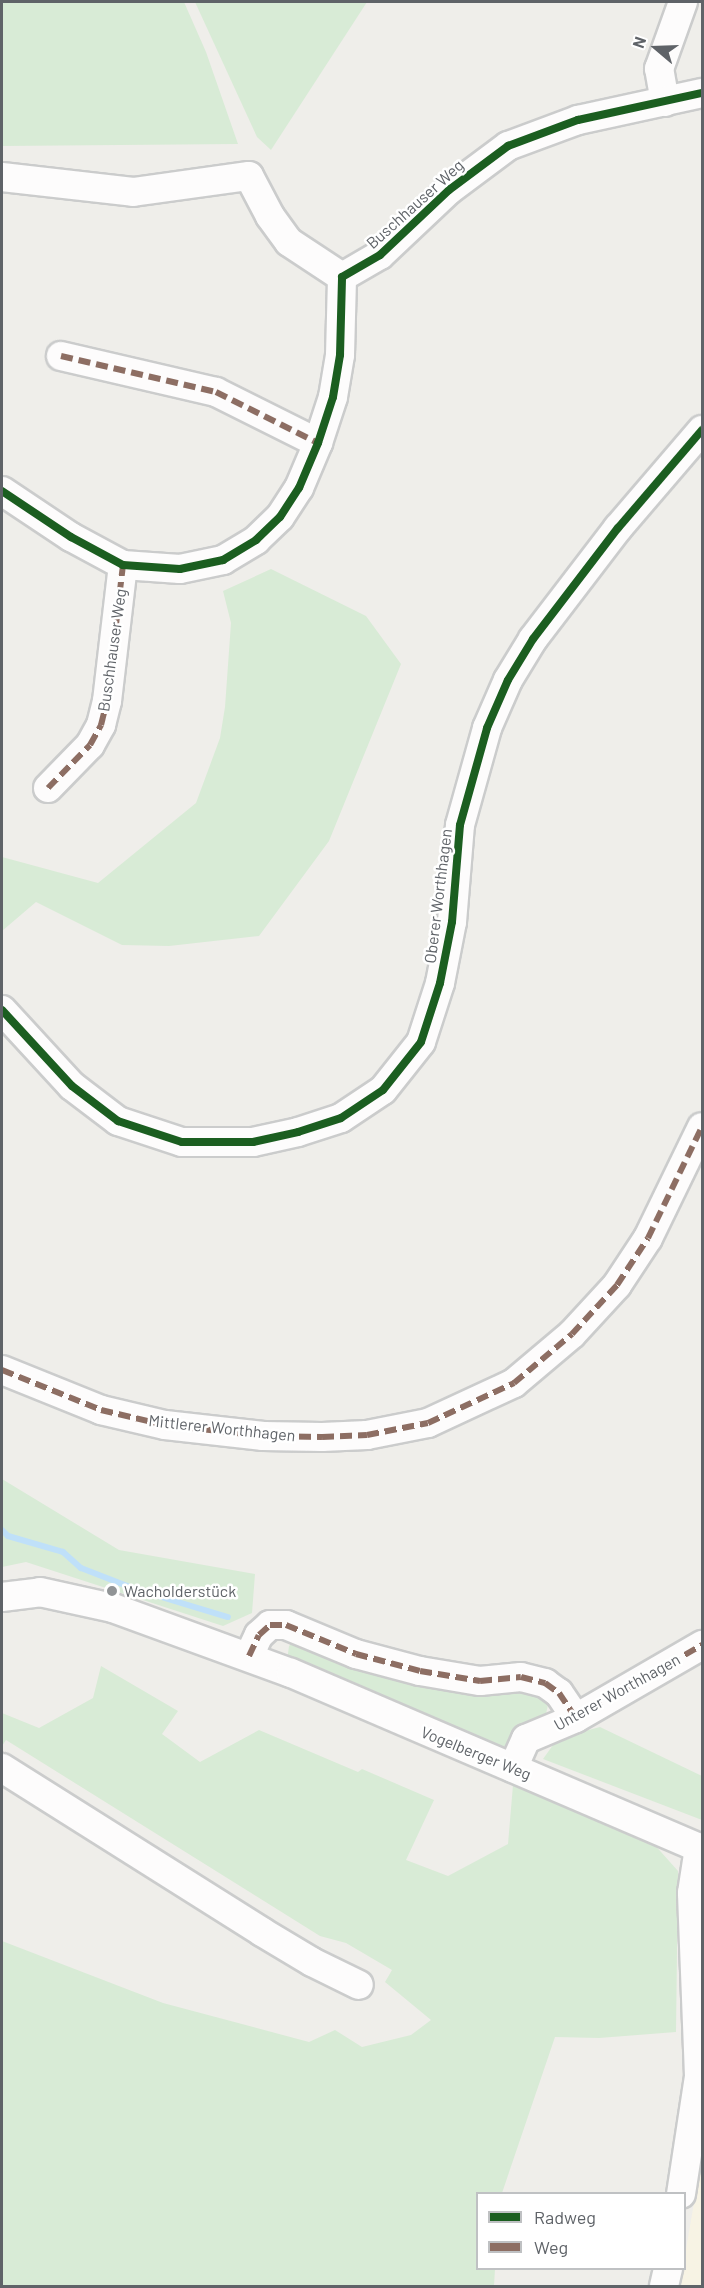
<!DOCTYPE html>
<html>
<head>
<meta charset="utf-8">
<style>
	body { margin:0 }
	#map { position:relative; width:704px; height:2288px; overflow:hidden; background:#efeeea; font-family:Barlow,sans-serif }
	div>[style] { position:absolute }
	.commercial>* { inset:0; background:#f7f3e4 }
	.green>* { inset:0; background:#d8ebd6 }
	.stream>* { height:6px; margin:-3px; padding:0 3px; transform-origin:3px; border-radius:3px; background:#bfe0f9 }
	.roads { filter:drop-shadow(2px 0 #cbcccc) drop-shadow(-2px 0 #cbcccc) drop-shadow(0 2px #cbcccc) drop-shadow(0 -2px #cbcccc) }
	.minor>* { height:28px; margin:-14px; padding:0 14px; transform-origin:14px; border-radius:14px; background:#fdfcfc }
	.quiet>* { height:6px; margin-top:-3px; transform-origin:0; background:repeating-linear-gradient(90deg,#8d6e63 0 12px,transparent 0 18px) }
	.cycleway>* { height:8px; margin:-4px; padding:0 4px; transform-origin:4px; border-radius:4px; background:#1b5e20 }
	.dots>* { width:16px; height:16px; translate:-50% -50%; box-sizing:border-box; border:3px solid #fff; border-radius:50% }
	span { translate:-50% -50%; white-space:nowrap; text-align:center; line-height:1.15; -webkit-text-stroke:5px #fff; paint-order:stroke }
	.street-label { font-size:16px; color:#5f6368 }
	.poi-label { font-size:16px; color:#5f6368 }
	.left { translate:0 -50%; text-align:left }
	.frame { position:absolute; inset:0; border:3px solid #5f6368; pointer-events:none }
	.legend { position:absolute; left:476px; top:2192px; width:210px; height:78px; box-sizing:border-box; background:#fff; border:2px solid #bfc1c3; margin:0; padding:8px 10px; list-style:none; font-size:18px; color:#5f6368 }
	.legend li { display:flex; align-items:center; gap:12px; height:30px }
	.legend b { width:30px; border:2px solid #bfc1c3 }
	.north { position:absolute; left:626px; top:18px; width:60px; height:60px; -webkit-text-stroke:4px #fff; paint-order:stroke; rotate:289deg; font-size:16px; font-weight:700; line-height:24px; text-align:center; color:#5f6368 }
	.north::after { content:''; display:block; margin:auto; width:21px; height:27px; background:#5f6368; clip-path:polygon(50% 0,100% 100%,50% 72%,0 100%) }
</style>
</head>
<body>
<div id="map">
	<div class="commercial">
		<i style="clip-path:polygon(702px 2156px,702px 2286px,678px 2286px,682px 2269px,684px 2268px,685px 2255px)"></i>
	</div>
	<div class="green">
		<i style="clip-path:polygon(2px 2px,184px 2px,206px 52px,238px 144px,2px 146px)"></i>
		<i style="clip-path:polygon(195px 2px,367px 2px,271px 150px,257px 137px)"></i>
		<i style="clip-path:polygon(271px 569px,366px 616px,401px 664px,329px 841px,259px 936px,169px 946px,122px 945px,36px 902px,2px 931px,2px 857px,98px 883px,196px 803px,220px 738px,225px 707px,231px 623px,223px 591px)"></i>
		<i style="clip-path:polygon(2px 1479px,119px 1550px,255px 1574px,252px 1613px,223px 1626px,26px 1562px,2px 1567px)"></i>
		<i style="clip-path:polygon(298px 1637px,524px 1686px,549px 1700px,546px 1714px,527px 1722px,502px 1749px,287px 1661px,289px 1646px)"></i>
		<i style="clip-path:polygon(101px 1666px,178px 1711px,162px 1734px,200px 1762px,259px 1730px,358px 1772px,362px 1769px,434px 1800px,406px 1860px,448px 1876px,508px 1844px,513px 1785px,653px 1843px,678px 1871px,676px 2032px,599px 2038px,555px 2037px,502px 2193px,478px 2194px,478px 2268px,495px 2269px,494px 2286px,2px 2286px,2px 1941px,163px 2003px,309px 2042px,335px 2030px,362px 2047px,411px 2035px,431px 2020px,385px 1982px,392px 1970px,346px 1943px,320px 1936px,6px 1740px,2px 1746px,2px 1713px,39px 1728px,93px 1698px)"></i>
		<i style="clip-path:polygon(600px 1727px,702px 1776px,702px 1820px,543px 1759px,558px 1738px)"></i>
	</div>
	<div class="stream">
		<i style="left:2px;top:1530px;width:8px;rotate:45deg"></i>
		<i style="left:8px;top:1536px;width:57px;rotate:16.2deg"></i>
		<i style="left:63px;top:1552px;width:24px;rotate:42deg"></i>
		<i style="left:81px;top:1568px;width:58px;rotate:21.3deg"></i>
		<i style="left:135px;top:1589px;width:97px;rotate:16.8deg"></i>
	</div>
	<div class="roads">
		<div class="minor">
			<i style="left:665px;top:102px;width:34px;rotate:-100deg"></i>
			<i style="left:659px;top:69px;width:71px;rotate:-70.3deg"></i>
			<i style="left:2px;top:177px;width:132px;rotate:6.5deg"></i>
			<i style="left:133px;top:192px;width:117px;rotate:-7.9deg"></i>
			<i style="left:249px;top:176px;width:45px;rotate:62.3deg"></i>
			<i style="left:270px;top:216px;width:32px;rotate:54deg"></i>
			<i style="left:289px;top:242px;width:64px;rotate:33.4deg"></i>
			<i style="left:342px;top:277px;width:44px;rotate:-30.1deg"></i>
			<i style="left:380px;top:255px;width:95px;rotate:-43.3deg"></i>
			<i style="left:449px;top:190px;width:74px;rotate:-36.7deg"></i>
			<i style="left:508px;top:146px;width:75px;rotate:-20.4deg"></i>
			<i style="left:578px;top:120px;width:127px;rotate:-12.3deg"></i>
			<i style="left:61px;top:356px;width:159px;rotate:13.1deg"></i>
			<i style="left:216px;top:392px;width:114px;rotate:26.6deg"></i>
			<i style="left:2px;top:491px;width:83px;rotate:33.7deg"></i>
			<i style="left:71px;top:537px;width:59px;rotate:28.3deg"></i>
			<i style="left:123px;top:565px;width:57px;rotate:4deg"></i>
			<i style="left:180px;top:569px;width:44px;rotate:-11.8deg"></i>
			<i style="left:223px;top:560px;width:39px;rotate:-31deg"></i>
			<i style="left:256px;top:540px;width:33px;rotate:-44deg"></i>
			<i style="left:280px;top:517px;width:35px;rotate:-57deg"></i>
			<i style="left:299px;top:488px;width:49px;rotate:-67.1deg"></i>
			<i style="left:318px;top:443px;width:48px;rotate:-71.9deg"></i>
			<i style="left:333px;top:397px;width:43px;rotate:-80.5deg"></i>
			<i style="left:340px;top:355px;width:78px;rotate:-88.5deg"></i>
			<i style="left:48px;top:788px;width:60px;rotate:-45.7deg"></i>
			<i style="left:90px;top:745px;width:23px;rotate:-61deg"></i>
			<i style="left:101px;top:725px;width:25px;rotate:-76deg"></i>
			<i style="left:107px;top:701px;width:137px;rotate:-83.3deg"></i>
			<i style="left:2px;top:1010px;width:103px;rotate:47.4deg"></i>
			<i style="left:72px;top:1086px;width:58px;rotate:37.3deg"></i>
			<i style="left:118px;top:1121px;width:67px;rotate:18.2deg"></i>
			<i style="left:182px;top:1142px;width:71px"></i>
			<i style="left:253px;top:1142px;width:46px;rotate:-12.5deg"></i>
			<i style="left:298px;top:1132px;width:45px;rotate:-18deg"></i>
			<i style="left:341px;top:1118px;width:50px;rotate:-33.7deg"></i>
			<i style="left:383px;top:1090px;width:61px;rotate:-51.6deg"></i>
			<i style="left:421px;top:1042px;width:62px;rotate:-72.1deg"></i>
			<i style="left:440px;top:983px;width:62px;rotate:-78.9deg"></i>
			<i style="left:452px;top:922px;width:97px;rotate:-85.3deg"></i>
			<i style="left:460px;top:825px;width:101px;rotate:-74.4deg"></i>
			<i style="left:487px;top:728px;width:52px;rotate:-66.4deg"></i>
			<i style="left:508px;top:680px;width:48px;rotate:-58.6deg"></i>
			<i style="left:533px;top:639px;width:140px;rotate:-52.6deg"></i>
			<i style="left:618px;top:528px;width:129px;rotate:-49.4deg"></i>
			<i style="left:2px;top:1370px;width:107px;rotate:22deg"></i>
			<i style="left:101px;top:1410px;width:66px;rotate:13.2deg"></i>
			<i style="left:165px;top:1425px;width:99px;rotate:6.4deg"></i>
			<i style="left:263px;top:1436px;width:59px;rotate:1deg"></i>
			<i style="left:322px;top:1437px;width:45px;rotate:-2.5deg"></i>
			<i style="left:367px;top:1435px;width:62px;rotate:-11.1deg"></i>
			<i style="left:428px;top:1423px;width:95px;rotate:-24.9deg"></i>
			<i style="left:514px;top:1383px;width:76px;rotate:-40.2deg"></i>
			<i style="left:572px;top:1334px;width:67px;rotate:-47.4deg"></i>
			<i style="left:617px;top:1285px;width:56px;rotate:-56.6deg"></i>
			<i style="left:648px;top:1238px;width:123px;rotate:-64.1deg"></i>
			<i style="left:2px;top:1597px;width:38px;rotate:-7deg"></i>
			<i style="left:40px;top:1592px;width:75px;rotate:12.4deg"></i>
			<i style="left:113px;top:1608px;width:189px;rotate:20.1deg"></i>
			<i style="left:291px;top:1673px;width:447px;rotate:23.2deg"></i>
			<i style="left:249px;top:1656px;width:23px;rotate:-65deg"></i>
			<i style="left:259px;top:1635px;width:15px;rotate:-42deg"></i>
			<i style="left:270px;top:1625px;width:16px"></i>
			<i style="left:286px;top:1625px;width:76px;rotate:22.5deg"></i>
			<i style="left:356px;top:1654px;width:66px;rotate:14.9deg"></i>
			<i style="left:420px;top:1671px;width:61px;rotate:9.5deg"></i>
			<i style="left:480px;top:1681px;width:41px;rotate:-5.6deg"></i>
			<i style="left:521px;top:1677px;width:25px;rotate:14deg"></i>
			<i style="left:545px;top:1683px;width:17px;rotate:36deg"></i>
			<i style="left:559px;top:1693px;width:30px;rotate:56deg"></i>
			<i style="left:2px;top:1768px;width:307px;rotate:32.2deg"></i>
			<i style="left:262px;top:1932px;width:58px;rotate:31deg"></i>
			<i style="left:312px;top:1962px;width:52px;rotate:26.1deg"></i>
			<i style="left:513px;top:1768px;width:32px;rotate:-66deg"></i>
			<i style="left:526px;top:1739px;width:54px;rotate:-22.8deg"></i>
			<i style="left:576px;top:1718px;width:146px;rotate:-30.1deg"></i>
			<i style="left:681px;top:2194px;width:119px;rotate:-81.3deg"></i>
			<i style="left:699px;top:2076px;width:183px;rotate:-92.2deg"></i>
			<i style="left:692px;top:1893px;width:46px;rotate:-81.2deg"></i>
			<i style="left:664px;top:2286px;width:18px;rotate:-77deg"></i>
		</div>
	</div>
	<div class="quiet">
		<i style="left:61px;top:356px;width:159px;rotate:13.1deg"></i>
		<i style="left:216px;top:392px;width:114px;rotate:26.6deg"></i>
		<i style="left:48px;top:788px;width:60px;rotate:-45.7deg"></i>
		<i style="left:90px;top:745px;width:23px;rotate:-61deg"></i>
		<i style="left:101px;top:725px;width:25px;rotate:-76deg"></i>
		<i style="left:107px;top:701px;width:137px;rotate:-83.3deg"></i>
		<i style="left:2px;top:1370px;width:107px;rotate:22deg"></i>
		<i style="left:101px;top:1410px;width:66px;rotate:13.2deg"></i>
		<i style="left:165px;top:1425px;width:99px;rotate:6.4deg"></i>
		<i style="left:263px;top:1436px;width:59px;rotate:1deg"></i>
		<i style="left:322px;top:1437px;width:45px;rotate:-2.5deg"></i>
		<i style="left:367px;top:1435px;width:62px;rotate:-11.1deg"></i>
		<i style="left:428px;top:1423px;width:95px;rotate:-24.9deg"></i>
		<i style="left:514px;top:1383px;width:76px;rotate:-40.2deg"></i>
		<i style="left:572px;top:1334px;width:67px;rotate:-47.4deg"></i>
		<i style="left:617px;top:1285px;width:56px;rotate:-56.6deg"></i>
		<i style="left:648px;top:1238px;width:123px;rotate:-64.1deg"></i>
		<i style="left:249px;top:1656px;width:23px;rotate:-65deg"></i>
		<i style="left:259px;top:1635px;width:15px;rotate:-42deg"></i>
		<i style="left:270px;top:1625px;width:16px"></i>
		<i style="left:286px;top:1625px;width:76px;rotate:22.5deg"></i>
		<i style="left:356px;top:1654px;width:66px;rotate:14.9deg"></i>
		<i style="left:420px;top:1671px;width:61px;rotate:9.5deg"></i>
		<i style="left:480px;top:1681px;width:41px;rotate:-5.6deg"></i>
		<i style="left:521px;top:1677px;width:25px;rotate:14deg"></i>
		<i style="left:545px;top:1683px;width:17px;rotate:36deg"></i>
		<i style="left:559px;top:1693px;width:30px;rotate:56deg"></i>
		<i style="left:576px;top:1718px;width:146px;rotate:-30.1deg"></i>
	</div>
	<div class="cycleway">
		<i style="left:2px;top:491px;width:83px;rotate:33.7deg"></i>
		<i style="left:71px;top:537px;width:59px;rotate:28.3deg"></i>
		<i style="left:123px;top:565px;width:57px;rotate:4deg"></i>
		<i style="left:180px;top:569px;width:44px;rotate:-11.8deg"></i>
		<i style="left:223px;top:560px;width:39px;rotate:-31deg"></i>
		<i style="left:256px;top:540px;width:33px;rotate:-44deg"></i>
		<i style="left:280px;top:517px;width:35px;rotate:-57deg"></i>
		<i style="left:299px;top:488px;width:49px;rotate:-67.1deg"></i>
		<i style="left:318px;top:443px;width:48px;rotate:-71.9deg"></i>
		<i style="left:333px;top:397px;width:43px;rotate:-80.5deg"></i>
		<i style="left:340px;top:355px;width:78px;rotate:-88.5deg"></i>
		<i style="left:342px;top:277px;width:44px;rotate:-30.1deg"></i>
		<i style="left:380px;top:255px;width:95px;rotate:-43.3deg"></i>
		<i style="left:449px;top:190px;width:74px;rotate:-36.7deg"></i>
		<i style="left:508px;top:146px;width:75px;rotate:-20.4deg"></i>
		<i style="left:578px;top:120px;width:127px;rotate:-12.3deg"></i>
		<i style="left:2px;top:1010px;width:103px;rotate:47.4deg"></i>
		<i style="left:72px;top:1086px;width:58px;rotate:37.3deg"></i>
		<i style="left:118px;top:1121px;width:67px;rotate:18.2deg"></i>
		<i style="left:182px;top:1142px;width:71px"></i>
		<i style="left:253px;top:1142px;width:46px;rotate:-12.5deg"></i>
		<i style="left:298px;top:1132px;width:45px;rotate:-18deg"></i>
		<i style="left:341px;top:1118px;width:50px;rotate:-33.7deg"></i>
		<i style="left:383px;top:1090px;width:61px;rotate:-51.6deg"></i>
		<i style="left:421px;top:1042px;width:62px;rotate:-72.1deg"></i>
		<i style="left:440px;top:983px;width:62px;rotate:-78.9deg"></i>
		<i style="left:452px;top:922px;width:97px;rotate:-85.3deg"></i>
		<i style="left:460px;top:825px;width:101px;rotate:-74.4deg"></i>
		<i style="left:487px;top:728px;width:52px;rotate:-66.4deg"></i>
		<i style="left:508px;top:680px;width:48px;rotate:-58.6deg"></i>
		<i style="left:533px;top:639px;width:140px;rotate:-52.6deg"></i>
		<i style="left:618px;top:528px;width:129px;rotate:-49.4deg"></i>
	</div>
	<div class="dots">
		<i style="left:112px;top:1591px;background:#919496"></i>
	</div>
	<div class="street-label">
		<span style="left:415px;top:204px;rotate:-42deg">Buschhauser Weg</span>
		<span style="left:112px;top:650px;rotate:-82deg">Buschhauser Weg</span>
		<span style="left:438px;top:896px;rotate:-83deg">Oberer Worthhagen</span>
		<span style="left:222px;top:1428px;rotate:6deg">Mittlerer Worthhagen</span>
		<span style="left:617px;top:1692px;rotate:-29deg">Unterer Worthhagen</span>
		<span style="left:476px;top:1753px;rotate:22deg">Vogelberger Weg</span>
	</div>
	<div class="poi-label">
		<span class="left" style="left:124px;top:1591px">Wacholderstück</span>
	</div>
	<div class="frame"></div>
	<ul class="legend">
	<li><b style="height:8px;background:#1b5e20"></b>Radweg</li>
	<li><b style="height:8px;background:#8d6e63"></b>Weg</li>
	</ul>
	<div class="north">N</div>
</div>
</body>
</html>
